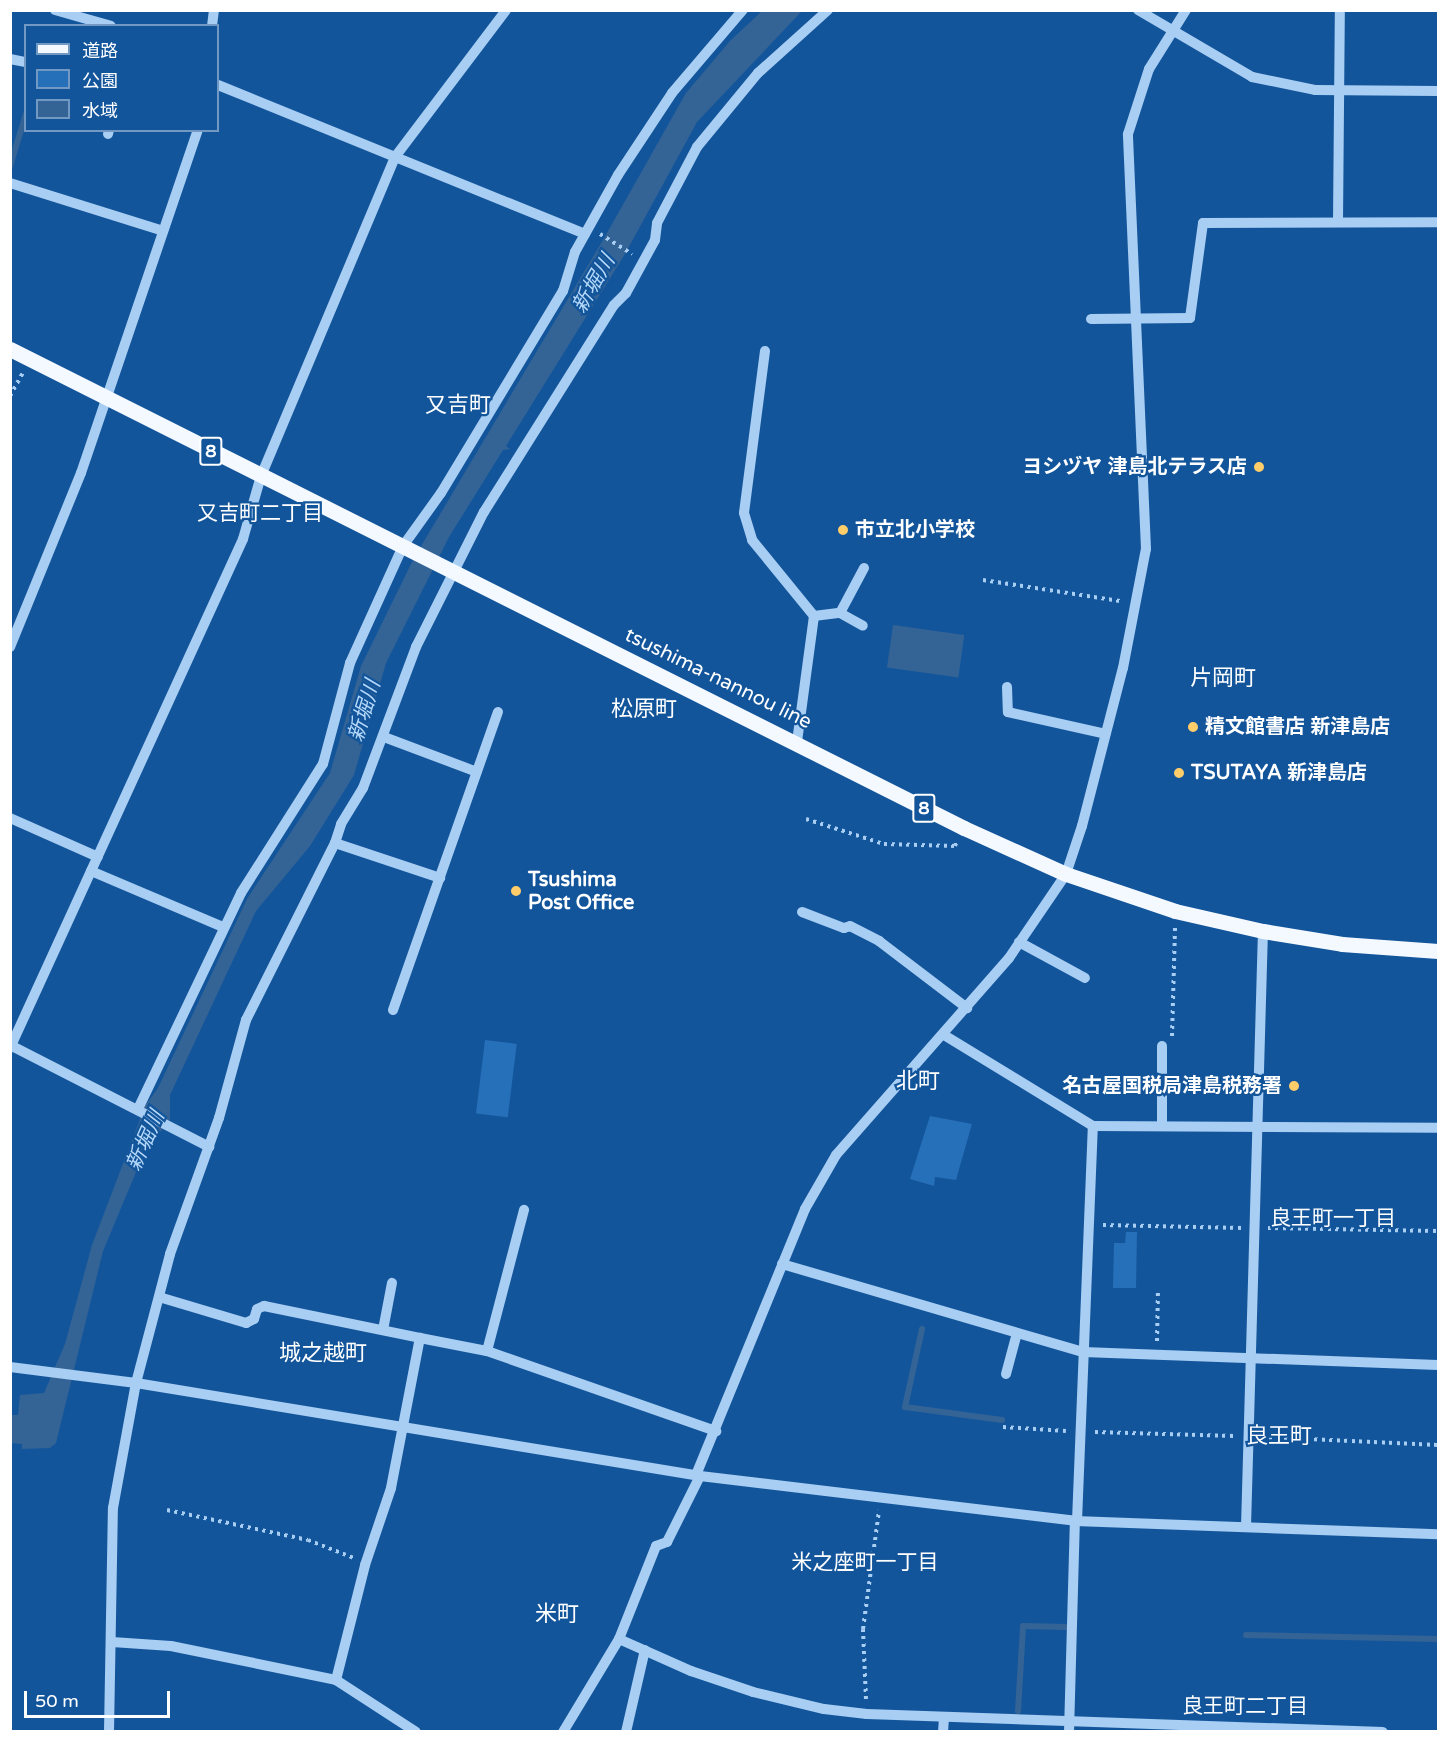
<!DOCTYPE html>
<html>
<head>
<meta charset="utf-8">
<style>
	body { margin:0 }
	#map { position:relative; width:1449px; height:1742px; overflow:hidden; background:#13559b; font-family:"Varela Round","Noto Sans JP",sans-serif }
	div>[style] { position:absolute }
	.green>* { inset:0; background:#2670b9; transform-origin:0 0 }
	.water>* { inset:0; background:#346496; transform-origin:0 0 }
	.stream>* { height:6px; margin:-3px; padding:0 3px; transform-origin:3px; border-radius:3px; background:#346496 }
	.path>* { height:4px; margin-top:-2px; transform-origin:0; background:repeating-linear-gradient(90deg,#a8cef3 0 3px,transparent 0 7.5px) }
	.minor>* { height:10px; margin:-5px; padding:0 5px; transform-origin:5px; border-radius:5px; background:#a8cef3 }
	.major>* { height:15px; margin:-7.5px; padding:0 7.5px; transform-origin:7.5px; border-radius:7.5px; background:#f4f9ff }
	.dots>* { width:16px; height:16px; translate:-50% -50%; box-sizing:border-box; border:3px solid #13559b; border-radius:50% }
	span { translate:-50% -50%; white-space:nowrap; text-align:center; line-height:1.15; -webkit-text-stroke:4.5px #13559b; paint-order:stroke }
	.shield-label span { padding:2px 4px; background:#13559b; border:2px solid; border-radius:4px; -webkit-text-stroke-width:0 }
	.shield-label { font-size:18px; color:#fff; font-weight:700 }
	.poi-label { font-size:20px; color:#fff; font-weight:700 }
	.right { translate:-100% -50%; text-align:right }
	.left { translate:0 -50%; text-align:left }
	.street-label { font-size:20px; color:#fff }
	.water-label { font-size:21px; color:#b4d8fa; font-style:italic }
	.neighbourhood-label { font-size:21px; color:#fff }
	.quarter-label { font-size:22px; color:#fff }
	.frame { position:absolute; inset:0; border:12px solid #fff; pointer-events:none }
	.legend { position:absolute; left:24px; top:24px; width:195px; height:108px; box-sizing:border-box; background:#13559b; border:2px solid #7199c3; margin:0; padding:8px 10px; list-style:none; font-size:18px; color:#fff }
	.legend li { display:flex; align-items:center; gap:12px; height:30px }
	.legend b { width:30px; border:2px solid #7199c3 }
	.scale { position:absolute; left:24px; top:1691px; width:146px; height:27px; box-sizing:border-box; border:3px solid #fff; border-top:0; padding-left:8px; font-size:18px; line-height:21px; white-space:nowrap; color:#fff; -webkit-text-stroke:4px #13559b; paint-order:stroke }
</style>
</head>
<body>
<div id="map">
	<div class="green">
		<i style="left:485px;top:1040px;width:32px;height:74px;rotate:7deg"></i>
		<i style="clip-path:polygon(930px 1116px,972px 1124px,956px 1180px,935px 1177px,934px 1186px,910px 1179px)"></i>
		<i style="clip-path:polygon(1126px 1232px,1137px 1232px,1136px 1288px,1113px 1288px,1114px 1243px,1125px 1243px)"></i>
	</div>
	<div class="water">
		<i style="clip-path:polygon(762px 11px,802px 11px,697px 122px,625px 254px,506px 446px,510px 449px,503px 450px,449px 537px,386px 663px,354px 775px,310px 846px,256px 911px,170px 1095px,170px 1119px,144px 1153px,103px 1251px,56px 1443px,50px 1448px,22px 1449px,22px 1444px,11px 1443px,11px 1415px,18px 1415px,20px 1395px,44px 1393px,65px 1344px,92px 1245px,145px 1106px,158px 1088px,247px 899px,330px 773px,361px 666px,414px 558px,603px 240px,686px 93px,730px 41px)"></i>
		<i style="left:893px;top:625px;width:72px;height:43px;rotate:8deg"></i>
	</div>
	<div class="stream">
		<i style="left:10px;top:166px;width:54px;rotate:-72.9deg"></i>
		<i style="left:922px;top:1329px;width:80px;rotate:102.3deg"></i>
		<i style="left:905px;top:1407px;width:98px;rotate:7.6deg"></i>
		<i style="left:1246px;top:1635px;width:191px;rotate:1.2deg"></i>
		<i style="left:1018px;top:1711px;width:85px;rotate:-86.6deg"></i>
		<i style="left:1023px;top:1626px;width:42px;rotate:1.4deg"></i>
	</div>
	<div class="path">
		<i style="left:600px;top:234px;width:38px;rotate:32deg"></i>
		<i style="left:10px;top:396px;width:26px;rotate:-61deg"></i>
		<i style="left:983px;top:580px;width:140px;rotate:8.7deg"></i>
		<i style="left:806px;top:819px;width:82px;rotate:17.8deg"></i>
		<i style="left:884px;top:844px;width:71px;rotate:1.6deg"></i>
		<i style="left:955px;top:846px;width:5px;rotate:-68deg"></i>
		<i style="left:1172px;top:1036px;width:110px;rotate:-88.4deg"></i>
		<i style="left:1103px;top:1225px;width:140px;rotate:1.2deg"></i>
		<i style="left:1268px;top:1228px;width:170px;rotate:1deg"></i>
		<i style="left:1157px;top:1341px;width:51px;rotate:-88.9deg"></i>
		<i style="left:1003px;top:1427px;width:63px;rotate:3.6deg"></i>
		<i style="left:1095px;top:1432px;width:139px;rotate:1.6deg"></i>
		<i style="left:1262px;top:1437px;width:176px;rotate:2.6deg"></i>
		<i style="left:167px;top:1510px;width:144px;rotate:12deg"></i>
		<i style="left:308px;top:1540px;width:49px;rotate:21.4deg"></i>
		<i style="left:866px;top:1699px;width:70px;rotate:-92.5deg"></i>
		<i style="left:863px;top:1629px;width:120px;rotate:-82.3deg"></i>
	</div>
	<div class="minor">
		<i style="left:55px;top:10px;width:58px;rotate:15.9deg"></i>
		<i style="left:1138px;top:10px;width:132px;rotate:30.4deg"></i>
		<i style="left:1252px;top:77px;width:64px;rotate:11.7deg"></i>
		<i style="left:1315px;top:90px;width:123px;rotate:0.5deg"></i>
		<i style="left:212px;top:26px;width:16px;rotate:-83deg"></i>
		<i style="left:10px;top:59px;width:16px;rotate:11deg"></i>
		<i style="left:218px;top:85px;width:396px;rotate:22.1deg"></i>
		<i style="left:108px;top:134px;width:4px;rotate:-76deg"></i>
		<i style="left:10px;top:183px;width:160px;rotate:17.4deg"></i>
		<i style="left:1338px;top:222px;width:212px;rotate:-89.5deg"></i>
		<i style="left:1091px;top:319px;width:99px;rotate:-0.6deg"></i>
		<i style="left:1190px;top:318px;width:96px;rotate:-82.2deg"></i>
		<i style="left:1203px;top:223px;width:235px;rotate:-0.2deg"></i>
		<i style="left:765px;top:351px;width:163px;rotate:97.4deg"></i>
		<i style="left:744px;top:513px;width:28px;rotate:73deg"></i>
		<i style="left:752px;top:540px;width:98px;rotate:50.8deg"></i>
		<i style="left:814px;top:616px;width:127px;rotate:97.7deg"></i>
		<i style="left:840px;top:613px;width:26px;rotate:29deg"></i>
		<i style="left:814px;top:616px;width:26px;rotate:-7deg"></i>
		<i style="left:840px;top:613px;width:51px;rotate:-61.9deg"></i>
		<i style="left:10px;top:647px;width:188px;rotate:-67.8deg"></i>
		<i style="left:81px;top:473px;width:362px;rotate:-71.2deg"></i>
		<i style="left:1007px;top:687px;width:25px;rotate:88deg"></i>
		<i style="left:1008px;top:712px;width:100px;rotate:12.7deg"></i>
		<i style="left:384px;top:737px;width:99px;rotate:20.6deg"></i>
		<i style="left:10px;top:818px;width:96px;rotate:23.9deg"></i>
		<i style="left:335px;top:843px;width:111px;rotate:18.4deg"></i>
		<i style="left:91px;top:871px;width:143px;rotate:23deg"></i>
		<i style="left:802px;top:912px;width:45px;rotate:20.9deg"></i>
		<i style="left:844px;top:928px;width:6px;rotate:-18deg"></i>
		<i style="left:850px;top:926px;width:33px;rotate:27deg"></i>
		<i style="left:879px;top:941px;width:111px;rotate:37.3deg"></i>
		<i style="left:1019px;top:942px;width:75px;rotate:28.6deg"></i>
		<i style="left:393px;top:1010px;width:316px;rotate:-70.6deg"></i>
		<i style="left:944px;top:1035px;width:175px;rotate:31.4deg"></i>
		<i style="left:1093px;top:1126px;width:345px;rotate:0.3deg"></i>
		<i style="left:10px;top:1045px;width:224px;rotate:27.1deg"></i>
		<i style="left:10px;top:1048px;width:560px;rotate:-65.4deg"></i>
		<i style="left:243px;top:539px;width:66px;rotate:-74.1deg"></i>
		<i style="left:261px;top:476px;width:346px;rotate:-67.2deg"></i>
		<i style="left:395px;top:157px;width:184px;rotate:-52.9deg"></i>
		<i style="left:138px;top:1109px;width:239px;rotate:-64.5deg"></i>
		<i style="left:241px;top:893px;width:153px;rotate:-57.6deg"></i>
		<i style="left:323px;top:764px;width:105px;rotate:-75deg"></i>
		<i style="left:350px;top:663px;width:128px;rotate:-65.6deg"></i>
		<i style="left:403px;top:546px;width:65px;rotate:-54.4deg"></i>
		<i style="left:441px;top:493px;width:236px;rotate:-58.9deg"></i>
		<i style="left:563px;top:291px;width:41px;rotate:-72.9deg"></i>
		<i style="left:575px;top:252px;width:88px;rotate:-60.8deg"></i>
		<i style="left:618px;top:175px;width:98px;rotate:-56.6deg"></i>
		<i style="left:672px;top:93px;width:109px;rotate:-49.5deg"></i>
		<i style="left:1162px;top:1126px;width:80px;rotate:-90deg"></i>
		<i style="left:782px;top:1264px;width:314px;rotate:16.3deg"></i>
		<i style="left:1083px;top:1352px;width:355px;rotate:2.1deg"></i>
		<i style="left:159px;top:1297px;width:91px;rotate:16.6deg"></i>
		<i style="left:246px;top:1323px;width:9px;rotate:-27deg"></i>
		<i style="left:254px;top:1319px;width:10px;rotate:-73deg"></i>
		<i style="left:257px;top:1309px;width:8px;rotate:-23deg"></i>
		<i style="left:264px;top:1306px;width:159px;rotate:11.6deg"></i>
		<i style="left:383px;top:1330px;width:48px;rotate:-79.2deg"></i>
		<i style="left:487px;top:1351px;width:146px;rotate:-75.3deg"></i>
		<i style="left:10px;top:1367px;width:127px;rotate:7.2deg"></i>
		<i style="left:136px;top:1383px;width:572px;rotate:9.36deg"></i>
		<i style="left:700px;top:1476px;width:378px;rotate:6.8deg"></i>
		<i style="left:1075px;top:1521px;width:363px;rotate:2.1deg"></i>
		<i style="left:1006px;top:1374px;width:42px;rotate:-75deg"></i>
		<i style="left:696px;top:1475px;width:287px;rotate:-67.7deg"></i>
		<i style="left:805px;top:1209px;width:62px;rotate:-60.1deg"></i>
		<i style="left:836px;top:1155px;width:262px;rotate:-48.7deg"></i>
		<i style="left:1009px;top:958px;width:102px;rotate:-55.8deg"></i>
		<i style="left:1066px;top:874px;width:51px;rotate:-71.6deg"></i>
		<i style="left:1082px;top:826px;width:163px;rotate:-75.5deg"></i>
		<i style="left:1123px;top:668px;width:121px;rotate:-79.1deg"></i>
		<i style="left:1146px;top:549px;width:415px;rotate:-92.5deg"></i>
		<i style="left:1128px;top:134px;width:68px;rotate:-72.1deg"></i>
		<i style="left:1149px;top:69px;width:70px;rotate:-57.9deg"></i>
		<i style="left:1077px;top:1521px;width:395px;rotate:-87.7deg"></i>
		<i style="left:1246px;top:1527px;width:596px;rotate:-88.37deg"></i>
		<i style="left:619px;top:1639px;width:79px;rotate:24deg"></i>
		<i style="left:691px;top:1671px;width:65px;rotate:18.7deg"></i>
		<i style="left:753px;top:1692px;width:73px;rotate:13.5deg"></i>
		<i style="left:824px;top:1709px;width:43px;rotate:6.6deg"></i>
		<i style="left:867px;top:1714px;width:516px;rotate:2deg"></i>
		<i style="left:112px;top:1642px;width:59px;rotate:3.9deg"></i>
		<i style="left:171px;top:1646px;width:168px;rotate:11.6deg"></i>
		<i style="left:336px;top:1680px;width:95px;rotate:33deg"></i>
		<i style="left:336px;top:1680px;width:119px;rotate:-75.8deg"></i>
		<i style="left:365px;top:1565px;width:81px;rotate:-71.3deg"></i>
		<i style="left:391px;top:1488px;width:153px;rotate:-79.1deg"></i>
		<i style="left:420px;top:1338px;width:68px;rotate:11deg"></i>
		<i style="left:487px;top:1351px;width:243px;rotate:19.3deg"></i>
		<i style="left:109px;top:1732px;width:224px;rotate:-89deg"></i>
		<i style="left:113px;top:1508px;width:127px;rotate:-79.6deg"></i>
		<i style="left:136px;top:1383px;width:133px;rotate:-75.2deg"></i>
		<i style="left:170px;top:1254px;width:145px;rotate:-70.2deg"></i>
		<i style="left:219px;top:1118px;width:102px;rotate:-74.6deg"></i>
		<i style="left:246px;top:1020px;width:198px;rotate:-63.3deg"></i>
		<i style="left:335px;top:843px;width:20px;rotate:-72deg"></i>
		<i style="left:341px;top:824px;width:42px;rotate:-58.6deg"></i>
		<i style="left:363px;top:788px;width:151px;rotate:-69.4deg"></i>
		<i style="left:416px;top:647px;width:151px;rotate:-63.3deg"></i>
		<i style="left:484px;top:512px;width:244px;rotate:-57.9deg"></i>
		<i style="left:614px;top:305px;width:17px;rotate:-45deg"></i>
		<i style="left:626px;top:293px;width:60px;rotate:-61.3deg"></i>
		<i style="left:655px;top:240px;width:17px;rotate:-83deg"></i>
		<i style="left:657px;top:223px;width:86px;rotate:-62.2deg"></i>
		<i style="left:697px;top:147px;width:96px;rotate:-50.5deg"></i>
		<i style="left:758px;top:73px;width:94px;rotate:-42deg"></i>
		<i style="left:563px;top:1732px;width:109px;rotate:-58.9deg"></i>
		<i style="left:619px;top:1639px;width:100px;rotate:-68.3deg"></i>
		<i style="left:656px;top:1546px;width:12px;rotate:-20deg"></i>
		<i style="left:667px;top:1542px;width:74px;rotate:-63.4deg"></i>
		<i style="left:626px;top:1732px;width:84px;rotate:-77deg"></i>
		<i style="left:943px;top:1732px;width:15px;rotate:-86deg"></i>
		<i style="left:1069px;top:1732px;width:211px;rotate:-88.4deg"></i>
	</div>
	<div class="major">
		<i style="left:10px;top:349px;width:1068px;rotate:26.66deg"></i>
		<i style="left:964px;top:828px;width:112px;rotate:24.3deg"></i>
		<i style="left:1066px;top:874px;width:115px;rotate:18.7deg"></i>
		<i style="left:1175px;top:911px;width:90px;rotate:12.8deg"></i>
		<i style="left:1263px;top:931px;width:80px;rotate:9.3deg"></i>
		<i style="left:1342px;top:944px;width:96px;rotate:4.2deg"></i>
	</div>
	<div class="dots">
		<i style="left:1259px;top:467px;background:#ffcd6a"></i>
		<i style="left:843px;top:530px;background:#ffcd6a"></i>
		<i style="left:1193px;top:727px;background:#ffcd6a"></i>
		<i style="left:1179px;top:773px;background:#ffcd6a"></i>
		<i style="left:516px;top:891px;background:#ffcd6a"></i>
		<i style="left:1294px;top:1086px;background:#ffcd6a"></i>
	</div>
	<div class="shield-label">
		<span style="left:211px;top:451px">8</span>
		<span style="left:924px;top:808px">8</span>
	</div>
	<div class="poi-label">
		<span class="right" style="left:1247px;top:467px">ヨシヅヤ 津島北テラス店</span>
		<span class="left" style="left:855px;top:530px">市立北小学校</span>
		<span class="left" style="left:1205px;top:727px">精文館書店 新津島店</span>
		<span class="left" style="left:1191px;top:773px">TSUTAYA 新津島店</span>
		<span class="left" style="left:528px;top:892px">Tsushima<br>Post Office</span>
		<span class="right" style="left:1282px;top:1086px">名古屋国税局津島税務署</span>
	</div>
	<div class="street-label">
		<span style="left:718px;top:679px;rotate:26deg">tsushima-nannou line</span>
	</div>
	<div class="water-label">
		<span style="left:594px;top:284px;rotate:-60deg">新堀川</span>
		<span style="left:365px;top:711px;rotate:-73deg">新堀川</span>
		<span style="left:146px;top:1141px;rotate:-66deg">新堀川</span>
	</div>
	<div class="neighbourhood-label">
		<span style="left:260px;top:514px">又吉町二丁目</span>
		<span style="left:1333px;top:1219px">良王町一丁目</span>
		<span style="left:865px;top:1563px">米之座町一丁目</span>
		<span style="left:1245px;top:1707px">良王町二丁目</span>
	</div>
	<div class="quarter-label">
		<span style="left:458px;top:406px">又吉町</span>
		<span style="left:1223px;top:679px">片岡町</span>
		<span style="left:644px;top:710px">松原町</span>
		<span style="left:918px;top:1082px">北町</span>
		<span style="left:323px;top:1354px">城之越町</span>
		<span style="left:1279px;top:1437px">良王町</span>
		<span style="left:557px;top:1615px">米町</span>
	</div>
	<div class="frame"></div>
	<ul class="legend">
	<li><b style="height:8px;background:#f4f9ff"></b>道路</li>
	<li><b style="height:16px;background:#2670b9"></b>公園</li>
	<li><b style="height:16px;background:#346496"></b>水域</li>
	</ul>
	<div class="scale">50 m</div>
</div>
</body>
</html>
